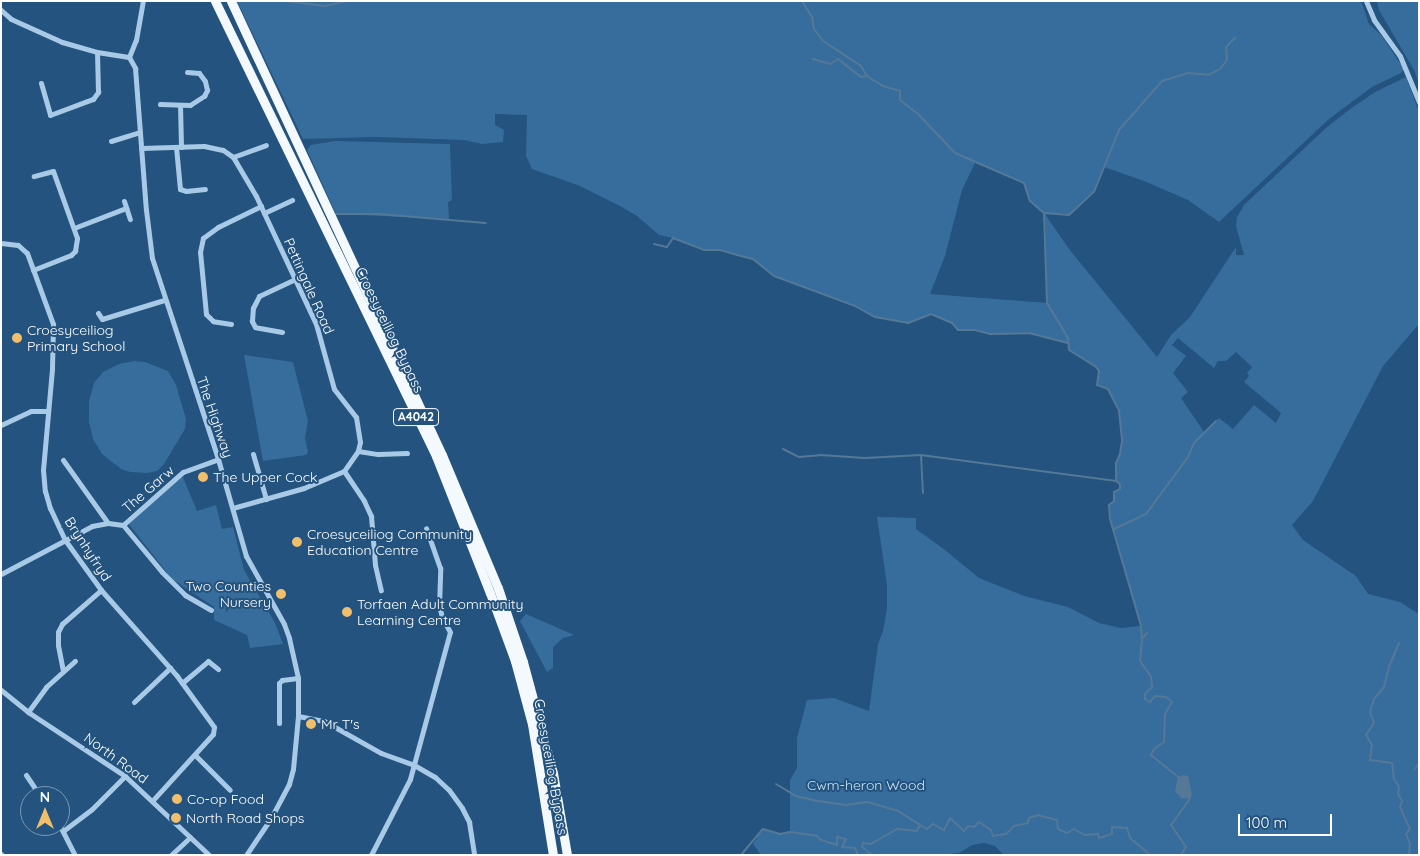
<!DOCTYPE html>
<html>
<head>
<meta charset="utf-8">
<style>
	body { margin:0 }
	#map { position:relative; width:1420px; height:856px; overflow:hidden; background:#23537e; font-family:Quicksand,sans-serif }
	div>[style] { position:absolute }
	.green>* { inset:0; background:#366d9c }
	.water>* { inset:0; background:#557897 }
	.stream>* { height:2px; margin:-1px; padding:0 1px; transform-origin:1px; border-radius:1px; background:#557897 }
	.minor>* { height:5px; margin:-2.5px; padding:0 2.5px; transform-origin:2.5px; border-radius:2.5px; background:#a8cae6 }
	.trunk>* { height:9px; margin:-4.5px; padding:0 4.5px; transform-origin:4.5px; border-radius:4.5px; background:#f4f9fe }
	.dots>* { width:14px; height:14px; translate:-50% -50%; box-sizing:border-box; border:2px solid #23537e; border-radius:50% }
	span { translate:-50% -50%; white-space:nowrap; text-align:center; line-height:1.15; -webkit-text-stroke:4px #23537e; paint-order:stroke }
	.shield-label span { padding:1px 4px; background:#23537e; border:1px solid; border-radius:4px; -webkit-text-stroke-width:0 }
	.shield-label { font-size:12px; color:#fff; font-weight:700 }
	.street-label { font-size:14px; color:#fff }
	.poi-label { font-size:14px; color:#fff }
	.left { translate:0 -50%; text-align:left }
	.right { translate:-100% -50%; text-align:right }
	.park-label { font-size:14px; color:#cbe2f5 }
	.frame { position:absolute; inset:0; border:2px solid #fff; pointer-events:none }
	.north { position:absolute; left:20px; top:786px; width:50px; height:50px; box-sizing:border-box; background:#23537e; border:1px solid #7b98b2; border-radius:50%; rotate:0deg; font-size:14px; font-weight:700; line-height:20px; text-align:center; color:#fff }
	.north::after { content:''; display:block; margin:auto; width:18px; height:22px; background:#f1be6b; clip-path:polygon(50% 0,100% 100%,50% 72%,0 100%) }
	.scale { position:absolute; left:1238px; top:814px; width:94px; height:22px; box-sizing:border-box; border:2px solid #fff; border-top:0; padding-left:6px; font-size:15px; line-height:18px; white-space:nowrap; color:#fff; -webkit-text-stroke:4px #23537e; paint-order:stroke }
</style>
</head>
<body>
<div id="map">
	<div class="green">
		<i style="clip-path:polygon(evenodd,237px 1px,1361px 1px,1369px 24px,1381px 35px,1404px 69px,1401px 73px,1372px 87px,1329px 119px,1219px 222px,1188px 200px,1144px 181px,1104px 167px,1094px 192px,1069px 215px,1045px 214px,1069px 249px,1157px 357px,1171px 335px,1190px 317px,1236px 247px,1236px 255px,1244px 255px,1236px 226px,1237px 217px,1244px 205px,1326px 128px,1350px 109px,1375px 92px,1406px 77px,1419px 112px,1419px 324px,1383px 366px,1313px 501px,1292px 525px,1303px 540px,1356px 576px,1368px 594px,1400px 602px,1419px 614px,1419px 855px,1004px 855px,995px 846px,984px 843px,972px 845px,959px 853px,943px 855px,761px 855px,753px 844px,763px 829px,780px 834px,790px 832px,790px 780px,797px 768px,797px 738px,807px 700px,834px 698px,869px 711px,878px 644px,883px 631px,887px 609px,887px 585px,877px 517px,916px 518px,916px 529px,945px 550px,979px 578px,1024px 596px,1068px 607px,1099px 623px,1121px 628px,1140px 626px,1110px 519px,1109px 505px,1114px 501px,1114px 492px,1120px 489px,1120px 484px,1116px 481px,1116px 463px,1120px 454px,1122px 441px,1119px 411px,1108px 389px,1097px 385px,1099px 371px,1096px 366px,1069px 350px,1068px 343px,1029px 333px,990px 334px,975px 330px,958px 330px,952px 323px,931px 314px,908px 323px,875px 317px,855px 306px,774px 276px,753px 259px,720px 250px,704px 250px,673px 238px,659px 235px,637px 216px,620px 206px,580px 186px,532px 169px,526px 156px,527px 115px,495px 114px,495px 125px,504px 130px,503px 142px,482px 144px,464px 140px,376px 137px,303px 139px,237px 1px,975px 163px,1023px 183px,1030px 201px,1045px 213px,1047px 303px,930px 294px,945px 256px,962px 190px,975px 163px,237px 1px,1178px 338px,1214px 368px,1218px 361px,1226px 361px,1236px 352px,1252px 367px,1247px 373px,1249px 376px,1244px 382px,1281px 413px,1276px 423px,1254px 405px,1233px 429px,1219px 418px,1204px 432px,1181px 398px,1188px 392px,1173px 373px,1186px 356px,1172px 345px,1178px 338px)"></i>
		<i style="clip-path:polygon(1377px 1px,1419px 1px,1419px 85px,1415px 72px,1379px 10px)"></i>
		<i style="clip-path:polygon(335px 141px,450px 144px,452px 200px,448px 202px,449px 219px,336px 214px,307px 150px,311px 145px)"></i>
		<i style="clip-path:polygon(244px 355px,293px 362px,308px 421px,305px 438px,308px 452px,306px 455px,263px 461px)"></i>
		<i style="clip-path:polygon(134px 361px,145px 362px,168px 371px,176px 385px,186px 419px,185px 429px,164px 464px,157px 471px,147px 473px,130px 472px,121px 469px,102px 454px,93px 439px,89px 422px,89px 401px,94px 383px,103px 372px,119px 364px)"></i>
		<i style="clip-path:polygon(182px 475px,197px 511px,216px 505px,222px 529px,233px 527px,244px 570px,275px 623px,283px 644px,250px 648px,247px 635px,214px 620px,214px 607px,172px 579px,128px 523px)"></i>
		<i style="clip-path:polygon(526px 614px,574px 635px,563px 638px,553px 647px,553px 668px,547px 672px,520px 621px)"></i>
	</div>
	<div class="water">
		<i style="clip-path:polygon(1183px 775px,1188px 776px,1192px 795px,1190px 799px,1181px 798px,1175px 791px,1178px 777px)"></i>
	</div>
	<div class="stream">
		<i style="left:284px;top:1px;width:41px;rotate:7deg"></i>
		<i style="left:325px;top:6px;width:23px;rotate:-13deg"></i>
		<i style="left:802px;top:1px;width:19px;rotate:58deg"></i>
		<i style="left:812px;top:17px;width:12px;rotate:81deg"></i>
		<i style="left:814px;top:29px;width:15px;rotate:53deg"></i>
		<i style="left:823px;top:41px;width:45px;rotate:33.3deg"></i>
		<i style="left:861px;top:66px;width:12px;rotate:59deg"></i>
		<i style="left:867px;top:76px;width:19px;rotate:32deg"></i>
		<i style="left:883px;top:86px;width:18px;rotate:16deg"></i>
		<i style="left:900px;top:91px;width:9px;rotate:90deg"></i>
		<i style="left:900px;top:100px;width:24px;rotate:38deg"></i>
		<i style="left:919px;top:115px;width:52px;rotate:46.5deg"></i>
		<i style="left:955px;top:153px;width:75px;rotate:23.5deg"></i>
		<i style="left:1024px;top:183px;width:19px;rotate:72deg"></i>
		<i style="left:1030px;top:201px;width:18px;rotate:41deg"></i>
		<i style="left:1044px;top:213px;width:90px;rotate:88.1deg"></i>
		<i style="left:1047px;top:303px;width:41px;rotate:59deg"></i>
		<i style="left:1068px;top:338px;width:12px;rotate:85deg"></i>
		<i style="left:1069px;top:350px;width:32px;rotate:32deg"></i>
		<i style="left:1096px;top:367px;width:5px;rotate:53deg"></i>
		<i style="left:1099px;top:371px;width:14px;rotate:98deg"></i>
		<i style="left:1097px;top:385px;width:12px;rotate:20deg"></i>
		<i style="left:1108px;top:389px;width:25px;rotate:63deg"></i>
		<i style="left:1119px;top:411px;width:30px;rotate:84deg"></i>
		<i style="left:1122px;top:441px;width:13px;rotate:99deg"></i>
		<i style="left:1120px;top:454px;width:10px;rotate:114deg"></i>
		<i style="left:1116px;top:463px;width:18px;rotate:90deg"></i>
		<i style="left:1116px;top:481px;width:5px;rotate:37deg"></i>
		<i style="left:1120px;top:484px;width:5px;rotate:90deg"></i>
		<i style="left:1120px;top:489px;width:7px;rotate:153deg"></i>
		<i style="left:1114px;top:492px;width:9px;rotate:90deg"></i>
		<i style="left:1114px;top:501px;width:6px;rotate:141deg"></i>
		<i style="left:1109px;top:505px;width:14px;rotate:86deg"></i>
		<i style="left:1110px;top:519px;width:111px;rotate:73.8deg"></i>
		<i style="left:1141px;top:626px;width:13px;rotate:86deg"></i>
		<i style="left:1142px;top:639px;width:22px;rotate:95deg"></i>
		<i style="left:1140px;top:661px;width:19px;rotate:55deg"></i>
		<i style="left:1151px;top:677px;width:10px;rotate:84deg"></i>
		<i style="left:1152px;top:687px;width:10px;rotate:135deg"></i>
		<i style="left:1145px;top:694px;width:5px;rotate:90deg"></i>
		<i style="left:1145px;top:699px;width:6px;rotate:31deg"></i>
		<i style="left:1150px;top:702px;width:8px;rotate:-50deg"></i>
		<i style="left:1155px;top:696px;width:11px;rotate:5deg"></i>
		<i style="left:1166px;top:697px;width:8px;rotate:40deg"></i>
		<i style="left:1172px;top:702px;width:14px;rotate:120deg"></i>
		<i style="left:1165px;top:714px;width:28px;rotate:92deg"></i>
		<i style="left:1164px;top:742px;width:12px;rotate:145deg"></i>
		<i style="left:1154px;top:749px;width:7px;rotate:117deg"></i>
		<i style="left:1151px;top:755px;width:35px;rotate:39deg"></i>
		<i style="left:813px;top:59px;width:18px;rotate:16deg"></i>
		<i style="left:830px;top:64px;width:9px;rotate:-32deg"></i>
		<i style="left:838px;top:59px;width:29px;rotate:38deg"></i>
		<i style="left:861px;top:77px;width:6px;rotate:-9deg"></i>
		<i style="left:1045px;top:213px;width:24px;rotate:5deg"></i>
		<i style="left:1069px;top:215px;width:34px;rotate:-43deg"></i>
		<i style="left:1094px;top:192px;width:67px;rotate:-68deg"></i>
		<i style="left:1119px;top:130px;width:65px;rotate:-48.7deg"></i>
		<i style="left:1162px;top:81px;width:27px;rotate:-17deg"></i>
		<i style="left:1188px;top:73px;width:21px;rotate:5deg"></i>
		<i style="left:1209px;top:75px;width:14px;rotate:-30deg"></i>
		<i style="left:1221px;top:68px;width:10px;rotate:-53deg"></i>
		<i style="left:1227px;top:60px;width:13px;rotate:-94deg"></i>
		<i style="left:1226px;top:47px;width:13px;rotate:-45deg"></i>
		<i style="left:336px;top:214px;width:43px"></i>
		<i style="left:379px;top:214px;width:107px;rotate:4.8deg"></i>
		<i style="left:654px;top:244px;width:13px;rotate:13deg"></i>
		<i style="left:667px;top:247px;width:11px;rotate:-56deg"></i>
		<i style="left:673px;top:238px;width:33px;rotate:21deg"></i>
		<i style="left:704px;top:250px;width:16px"></i>
		<i style="left:720px;top:250px;width:26px;rotate:16deg"></i>
		<i style="left:745px;top:257px;width:8px;rotate:14deg"></i>
		<i style="left:753px;top:259px;width:27px;rotate:39deg"></i>
		<i style="left:774px;top:276px;width:86px;rotate:20.3deg"></i>
		<i style="left:855px;top:306px;width:23px;rotate:29deg"></i>
		<i style="left:875px;top:317px;width:34px;rotate:10deg"></i>
		<i style="left:908px;top:323px;width:25px;rotate:-21deg"></i>
		<i style="left:931px;top:314px;width:23px;rotate:23deg"></i>
		<i style="left:952px;top:323px;width:9px;rotate:49deg"></i>
		<i style="left:958px;top:330px;width:17px"></i>
		<i style="left:975px;top:330px;width:16px;rotate:15deg"></i>
		<i style="left:990px;top:334px;width:39px;rotate:-1deg"></i>
		<i style="left:1029px;top:333px;width:40px;rotate:14.4deg"></i>
		<i style="left:783px;top:449px;width:18px;rotate:27deg"></i>
		<i style="left:799px;top:457px;width:21px;rotate:-5deg"></i>
		<i style="left:820px;top:455px;width:45px;rotate:3.8deg"></i>
		<i style="left:865px;top:458px;width:56px;rotate:-3.1deg"></i>
		<i style="left:921px;top:455px;width:197px;rotate:7.6deg"></i>
		<i style="left:921px;top:455px;width:38px;rotate:87deg"></i>
		<i style="left:1114px;top:529px;width:35px;rotate:-25deg"></i>
		<i style="left:1146px;top:514px;width:71px;rotate:-53.6deg"></i>
		<i style="left:1188px;top:457px;width:15px;rotate:-67deg"></i>
		<i style="left:1194px;top:443px;width:31px;rotate:-45deg"></i>
		<i style="left:1142px;top:639px;width:8px;rotate:-50deg"></i>
		<i style="left:1399px;top:643px;width:26px;rotate:113deg"></i>
		<i style="left:1389px;top:667px;width:21px;rotate:104deg"></i>
		<i style="left:1384px;top:687px;width:16px;rotate:130deg"></i>
		<i style="left:1374px;top:699px;width:14px;rotate:107deg"></i>
		<i style="left:1370px;top:712px;width:12px;rotate:70deg"></i>
		<i style="left:1374px;top:723px;width:14px;rotate:124deg"></i>
		<i style="left:1366px;top:735px;width:12px;rotate:59deg"></i>
		<i style="left:1372px;top:745px;width:15px;rotate:98deg"></i>
		<i style="left:1370px;top:760px;width:22px;rotate:8deg"></i>
		<i style="left:1392px;top:763px;width:16px;rotate:83deg"></i>
		<i style="left:1394px;top:779px;width:9px;rotate:58deg"></i>
		<i style="left:1399px;top:787px;width:7px;rotate:98deg"></i>
		<i style="left:1398px;top:794px;width:8px;rotate:60deg"></i>
		<i style="left:1402px;top:801px;width:6px;rotate:108deg"></i>
		<i style="left:1400px;top:807px;width:24px;rotate:66deg"></i>
		<i style="left:1410px;top:829px;width:6px;rotate:129deg"></i>
		<i style="left:1406px;top:834px;width:11px;rotate:68deg"></i>
		<i style="left:1410px;top:844px;width:11px;rotate:95deg"></i>
		<i style="left:1415px;top:769px;width:7px;rotate:-56deg"></i>
		<i style="left:776px;top:784px;width:23px;rotate:31deg"></i>
		<i style="left:796px;top:796px;width:23px;rotate:13deg"></i>
		<i style="left:818px;top:801px;width:28px;rotate:8deg"></i>
		<i style="left:846px;top:805px;width:21px;rotate:-8deg"></i>
		<i style="left:867px;top:802px;width:32px;rotate:16deg"></i>
		<i style="left:898px;top:811px;width:26px;rotate:32deg"></i>
		<i style="left:741px;top:855px;width:34px;rotate:-50deg"></i>
		<i style="left:763px;top:829px;width:18px;rotate:16deg"></i>
		<i style="left:780px;top:834px;width:10px;rotate:-11deg"></i>
		<i style="left:790px;top:832px;width:27px;rotate:8deg"></i>
		<i style="left:817px;top:836px;width:6px;rotate:45deg"></i>
		<i style="left:821px;top:840px;width:17px;rotate:17deg"></i>
		<i style="left:837px;top:845px;width:8px;rotate:-90deg"></i>
		<i style="left:837px;top:837px;width:9px;rotate:13deg"></i>
		<i style="left:846px;top:839px;width:9px;rotate:117deg"></i>
		<i style="left:842px;top:847px;width:13px;rotate:4deg"></i>
		<i style="left:855px;top:848px;width:8px;rotate:67deg"></i>
		<i style="left:861px;top:855px;width:10px;rotate:-6deg"></i>
		<i style="left:871px;top:854px;width:11px;rotate:-142deg"></i>
		<i style="left:862px;top:847px;width:4px;rotate:-76deg"></i>
		<i style="left:863px;top:843px;width:8px;rotate:7deg"></i>
		<i style="left:871px;top:844px;width:30px;rotate:-30deg"></i>
		<i style="left:897px;top:829px;width:20px;rotate:6deg"></i>
		<i style="left:917px;top:831px;width:7px;rotate:-63deg"></i>
		<i style="left:920px;top:825px;width:8px;rotate:30deg"></i>
		<i style="left:927px;top:829px;width:8px;rotate:-40deg"></i>
		<i style="left:933px;top:824px;width:13px;rotate:29deg"></i>
		<i style="left:944px;top:830px;width:13px;rotate:-63deg"></i>
		<i style="left:950px;top:818px;width:19px;rotate:43deg"></i>
		<i style="left:964px;top:831px;width:6px;rotate:-51deg"></i>
		<i style="left:968px;top:826px;width:6px;rotate:9deg"></i>
		<i style="left:974px;top:827px;width:7px;rotate:-45deg"></i>
		<i style="left:979px;top:822px;width:14px;rotate:34deg"></i>
		<i style="left:991px;top:830px;width:6px;rotate:72deg"></i>
		<i style="left:993px;top:836px;width:13px;rotate:-9deg"></i>
		<i style="left:1006px;top:834px;width:11px;rotate:-45deg"></i>
		<i style="left:1014px;top:826px;width:14px;rotate:-12deg"></i>
		<i style="left:1028px;top:823px;width:5px;rotate:-79deg"></i>
		<i style="left:1029px;top:818px;width:9px;rotate:-18deg"></i>
		<i style="left:1038px;top:815px;width:20px;rotate:15deg"></i>
		<i style="left:1057px;top:820px;width:9px;rotate:84deg"></i>
		<i style="left:1058px;top:829px;width:10px;rotate:24deg"></i>
		<i style="left:1067px;top:833px;width:8px;rotate:-30deg"></i>
		<i style="left:1074px;top:829px;width:12px;rotate:31deg"></i>
		<i style="left:1084px;top:835px;width:14px;rotate:-4deg"></i>
		<i style="left:1098px;top:834px;width:4px;rotate:76deg"></i>
		<i style="left:1099px;top:838px;width:14px;rotate:-17deg"></i>
		<i style="left:1112px;top:834px;width:7px;rotate:-90deg"></i>
		<i style="left:1112px;top:827px;width:15px;rotate:4deg"></i>
		<i style="left:1127px;top:828px;width:10px;rotate:73deg"></i>
		<i style="left:1130px;top:838px;width:26px;rotate:40deg"></i>
		<i style="left:1181px;top:855px;width:9px;rotate:-58deg"></i>
		<i style="left:1186px;top:847px;width:27px;rotate:-124deg"></i>
		<i style="left:1171px;top:825px;width:32px;rotate:-54deg"></i>
	</div>
	<div class="minor">
		<i style="left:1366px;top:1px;width:21px;rotate:67deg"></i>
		<i style="left:1374px;top:20px;width:44px;rotate:54.2deg"></i>
		<i style="left:1400px;top:56px;width:50px;rotate:67.6deg"></i>
		<i style="left:1px;top:10px;width:13px;rotate:42deg"></i>
		<i style="left:11px;top:19px;width:56px;rotate:24.3deg"></i>
		<i style="left:62px;top:42px;width:36px;rotate:16deg"></i>
		<i style="left:97px;top:52px;width:32px;rotate:9deg"></i>
		<i style="left:129px;top:57px;width:13px;rotate:61deg"></i>
		<i style="left:135px;top:68px;width:142px;rotate:85.6deg"></i>
		<i style="left:146px;top:210px;width:48px;rotate:82.9deg"></i>
		<i style="left:152px;top:258px;width:212px;rotate:71.8deg"></i>
		<i style="left:218px;top:459px;width:101px;rotate:73.9deg"></i>
		<i style="left:246px;top:556px;width:78px;rotate:60.8deg"></i>
		<i style="left:284px;top:624px;width:15px;rotate:70deg"></i>
		<i style="left:289px;top:638px;width:41px;rotate:77.3deg"></i>
		<i style="left:298px;top:678px;width:38px;rotate:90deg"></i>
		<i style="left:298px;top:716px;width:53px;rotate:95.4deg"></i>
		<i style="left:293px;top:769px;width:16px;rotate:105deg"></i>
		<i style="left:289px;top:784px;width:38px;rotate:118deg"></i>
		<i style="left:271px;top:818px;width:45px;rotate:124deg"></i>
		<i style="left:129px;top:57px;width:18px;rotate:-68deg"></i>
		<i style="left:136px;top:40px;width:40px;rotate:-80deg"></i>
		<i style="left:41px;top:83px;width:33px;rotate:74deg"></i>
		<i style="left:50px;top:115px;width:46px;rotate:-20.4deg"></i>
		<i style="left:93px;top:99px;width:9px;rotate:-54deg"></i>
		<i style="left:98px;top:92px;width:40px;rotate:-91.4deg"></i>
		<i style="left:160px;top:104px;width:30px;rotate:2deg"></i>
		<i style="left:190px;top:105px;width:17px;rotate:-33deg"></i>
		<i style="left:204px;top:96px;width:7px;rotate:-63deg"></i>
		<i style="left:207px;top:90px;width:9px;rotate:-103deg"></i>
		<i style="left:205px;top:81px;width:10px;rotate:-127deg"></i>
		<i style="left:199px;top:73px;width:12px;rotate:-175deg"></i>
		<i style="left:180px;top:105px;width:42px;rotate:88.6deg"></i>
		<i style="left:111px;top:141px;width:30px;rotate:-17deg"></i>
		<i style="left:176px;top:147px;width:42px;rotate:84.6deg"></i>
		<i style="left:180px;top:189px;width:6px;rotate:18deg"></i>
		<i style="left:186px;top:191px;width:19px;rotate:-6deg"></i>
		<i style="left:141px;top:148px;width:63px;rotate:-1.8deg"></i>
		<i style="left:204px;top:146px;width:19px;rotate:12deg"></i>
		<i style="left:223px;top:150px;width:12px;rotate:35deg"></i>
		<i style="left:233px;top:157px;width:45px;rotate:59.5deg"></i>
		<i style="left:256px;top:196px;width:141px;rotate:64.9deg"></i>
		<i style="left:316px;top:324px;width:67px;rotate:74.5deg"></i>
		<i style="left:334px;top:389px;width:36px;rotate:52deg"></i>
		<i style="left:356px;top:417px;width:25px;rotate:81deg"></i>
		<i style="left:360px;top:442px;width:9px;rotate:103deg"></i>
		<i style="left:358px;top:451px;width:24px;rotate:125deg"></i>
		<i style="left:344px;top:471px;width:43px;rotate:157deg"></i>
		<i style="left:304px;top:488px;width:74px;rotate:164.3deg"></i>
		<i style="left:233px;top:157px;width:35px;rotate:-20deg"></i>
		<i style="left:124px;top:201px;width:19px;rotate:72deg"></i>
		<i style="left:264px;top:213px;width:31px;rotate:-25deg"></i>
		<i style="left:74px;top:228px;width:56px;rotate:-21deg"></i>
		<i style="left:1px;top:243px;width:17px;rotate:7deg"></i>
		<i style="left:18px;top:245px;width:12px;rotate:42deg"></i>
		<i style="left:27px;top:253px;width:76px;rotate:69.9deg"></i>
		<i style="left:53px;top:324px;width:45px;rotate:91.3deg"></i>
		<i style="left:52px;top:369px;width:101px;rotate:95.1deg"></i>
		<i style="left:43px;top:470px;width:21px;rotate:85deg"></i>
		<i style="left:45px;top:491px;width:18px;rotate:74deg"></i>
		<i style="left:50px;top:508px;width:35px;rotate:65deg"></i>
		<i style="left:65px;top:540px;width:62px;rotate:54.2deg"></i>
		<i style="left:101px;top:590px;width:115px;rotate:48.5deg"></i>
		<i style="left:177px;top:676px;width:63px;rotate:54deg"></i>
		<i style="left:214px;top:727px;width:7px;rotate:98deg"></i>
		<i style="left:213px;top:734px;width:89px;rotate:132.3deg"></i>
		<i style="left:33px;top:270px;width:41px;rotate:-21.5deg"></i>
		<i style="left:71px;top:255px;width:6px;rotate:-45deg"></i>
		<i style="left:75px;top:251px;width:13px;rotate:-81deg"></i>
		<i style="left:77px;top:238px;width:71px;rotate:-109.7deg"></i>
		<i style="left:53px;top:171px;width:20px;rotate:165deg"></i>
		<i style="left:98px;top:313px;width:7px;rotate:56deg"></i>
		<i style="left:102px;top:319px;width:65px;rotate:-17deg"></i>
		<i style="left:231px;top:324px;width:18px;rotate:-171deg"></i>
		<i style="left:213px;top:321px;width:10px;rotate:-135deg"></i>
		<i style="left:206px;top:314px;width:62px;rotate:-95.5deg"></i>
		<i style="left:200px;top:252px;width:14px;rotate:-78deg"></i>
		<i style="left:203px;top:238px;width:19px;rotate:-36deg"></i>
		<i style="left:218px;top:227px;width:48px;rotate:-26deg"></i>
		<i style="left:282px;top:332px;width:27px;rotate:-170deg"></i>
		<i style="left:255px;top:327px;width:7px;rotate:-117deg"></i>
		<i style="left:252px;top:321px;width:13px;rotate:-86deg"></i>
		<i style="left:253px;top:308px;width:13px;rotate:-63deg"></i>
		<i style="left:259px;top:296px;width:40px;rotate:-25deg"></i>
		<i style="left:1px;top:425px;width:33px;rotate:-25deg"></i>
		<i style="left:31px;top:411px;width:17px"></i>
		<i style="left:358px;top:451px;width:20px;rotate:9deg"></i>
		<i style="left:378px;top:454px;width:29px;rotate:-2deg"></i>
		<i style="left:253px;top:454px;width:47px;rotate:73.9deg"></i>
		<i style="left:63px;top:460px;width:77px;rotate:54.5deg"></i>
		<i style="left:344px;top:471px;width:36px;rotate:56deg"></i>
		<i style="left:364px;top:501px;width:17px;rotate:65deg"></i>
		<i style="left:371px;top:516px;width:49px;rotate:85.3deg"></i>
		<i style="left:375px;top:565px;width:26px;rotate:77deg"></i>
		<i style="left:123px;top:525px;width:61px;rotate:50.3deg"></i>
		<i style="left:162px;top:572px;width:33px;rotate:45deg"></i>
		<i style="left:185px;top:595px;width:30px;rotate:30deg"></i>
		<i style="left:1px;top:574px;width:103px;rotate:-27.8deg"></i>
		<i style="left:92px;top:526px;width:16px;rotate:-11deg"></i>
		<i style="left:108px;top:523px;width:15px;rotate:8deg"></i>
		<i style="left:123px;top:525px;width:80px;rotate:-41.5deg"></i>
		<i style="left:183px;top:472px;width:37px;rotate:-20deg"></i>
		<i style="left:63px;top:671px;width:26px;rotate:-101deg"></i>
		<i style="left:58px;top:645px;width:13px;rotate:-90deg"></i>
		<i style="left:58px;top:632px;width:9px;rotate:-63deg"></i>
		<i style="left:62px;top:624px;width:52px;rotate:-41.1deg"></i>
		<i style="left:182px;top:683px;width:34px;rotate:-40deg"></i>
		<i style="left:208px;top:661px;width:13px;rotate:39deg"></i>
		<i style="left:1px;top:690px;width:35px;rotate:39deg"></i>
		<i style="left:28px;top:712px;width:116px;rotate:33.4deg"></i>
		<i style="left:125px;top:776px;width:115px;rotate:43.2deg"></i>
		<i style="left:134px;top:702px;width:50px;rotate:-43.4deg"></i>
		<i style="left:28px;top:712px;width:31px;rotate:-54deg"></i>
		<i style="left:46px;top:687px;width:39px;rotate:-42deg"></i>
		<i style="left:298px;top:716px;width:26px;rotate:11deg"></i>
		<i style="left:324px;top:721px;width:65px;rotate:29.3deg"></i>
		<i style="left:381px;top:753px;width:35px;rotate:20deg"></i>
		<i style="left:414px;top:765px;width:24px;rotate:30deg"></i>
		<i style="left:435px;top:777px;width:19px;rotate:43deg"></i>
		<i style="left:449px;top:790px;width:22px;rotate:54deg"></i>
		<i style="left:462px;top:808px;width:16px;rotate:63deg"></i>
		<i style="left:469px;top:822px;width:33px;rotate:81deg"></i>
		<i style="left:279px;top:723px;width:40px;rotate:-90deg"></i>
		<i style="left:279px;top:683px;width:4px;rotate:-45deg"></i>
		<i style="left:282px;top:680px;width:16px;rotate:-7deg"></i>
		<i style="left:195px;top:755px;width:49px;rotate:45deg"></i>
		<i style="left:26px;top:775px;width:25px;rotate:56deg"></i>
		<i style="left:60px;top:826px;width:33px;rotate:63deg"></i>
		<i style="left:63px;top:831px;width:36px;rotate:-37deg"></i>
		<i style="left:92px;top:809px;width:47px;rotate:-45deg"></i>
		<i style="left:1px;top:854px;width:1px;rotate:45deg"></i>
		<i style="left:171px;top:855px;width:26px;rotate:-43deg"></i>
		<i style="left:371px;top:855px;width:85px;rotate:-62.8deg"></i>
		<i style="left:410px;top:779px;width:152px;rotate:-74.8deg"></i>
		<i style="left:450px;top:632px;width:17px;rotate:-118deg"></i>
		<i style="left:442px;top:617px;width:11px;rotate:-105deg"></i>
		<i style="left:439px;top:606px;width:38px;rotate:-88deg"></i>
		<i style="left:440px;top:568px;width:42px;rotate:-109.3deg"></i>
	</div>
	<div class="trunk">
		<i style="left:215px;top:1px;width:506px;rotate:64.09deg"></i>
		<i style="left:436px;top:456px;width:147px;rotate:68.5deg"></i>
		<i style="left:490px;top:593px;width:72px;rotate:69.8deg"></i>
		<i style="left:515px;top:661px;width:65px;rotate:74.9deg"></i>
		<i style="left:532px;top:724px;width:133px;rotate:80.9deg"></i>
		<i style="left:231px;top:1px;width:501px;rotate:65.07deg"></i>
		<i style="left:442px;top:455px;width:144px;rotate:67.2deg"></i>
		<i style="left:498px;top:588px;width:78px;rotate:71.3deg"></i>
		<i style="left:523px;top:662px;width:115px;rotate:74.9deg"></i>
		<i style="left:553px;top:773px;width:83px;rotate:80.3deg"></i>
	</div>
	<div class="dots">
		<i style="left:17px;top:338px;background:#f1be6b"></i>
		<i style="left:203px;top:477px;background:#f1be6b"></i>
		<i style="left:297px;top:542px;background:#f1be6b"></i>
		<i style="left:281px;top:594px;background:#f1be6b"></i>
		<i style="left:347px;top:612px;background:#f1be6b"></i>
		<i style="left:311px;top:724px;background:#f1be6b"></i>
		<i style="left:177px;top:799px;background:#f1be6b"></i>
		<i style="left:176px;top:818px;background:#f1be6b"></i>
	</div>
	<div class="shield-label">
		<span style="left:416px;top:417px">A4042</span>
	</div>
	<div class="street-label">
		<span style="left:309px;top:286px;rotate:66deg">Pettingale Road</span>
		<span style="left:390px;top:330px;rotate:64deg">Croesyceiliog Bypass</span>
		<span style="left:215px;top:417px;rotate:71deg">The Highway</span>
		<span style="left:148px;top:489px;rotate:-41deg">The Garw</span>
		<span style="left:88px;top:549px;rotate:57deg">Brynhyfryd</span>
		<span style="left:116px;top:758px;rotate:36deg">North Road</span>
		<span style="left:551px;top:767px;rotate:80deg">Croesyceiliog Bypass</span>
	</div>
	<div class="poi-label">
		<span class="left" style="left:27px;top:338px">Croesyceiliog<br>Primary School</span>
		<span class="left" style="left:213px;top:477px">The Upper Cock</span>
		<span class="left" style="left:307px;top:542px">Croesyceiliog Community<br>Education Centre</span>
		<span class="right" style="left:271px;top:594px">Two Counties<br>Nursery</span>
		<span class="left" style="left:357px;top:612px">Torfaen Adult Community<br>Learning Centre</span>
		<span class="left" style="left:321px;top:724px">Mr T's</span>
		<span class="left" style="left:187px;top:799px">Co-op Food</span>
		<span class="left" style="left:186px;top:818px">North Road Shops</span>
	</div>
	<div class="park-label">
		<span style="left:866px;top:785px">Cwm-heron Wood</span>
	</div>
	<div class="frame"></div>
	<div class="north">N</div>
	<div class="scale">100 m</div>
</div>
</body>
</html>
